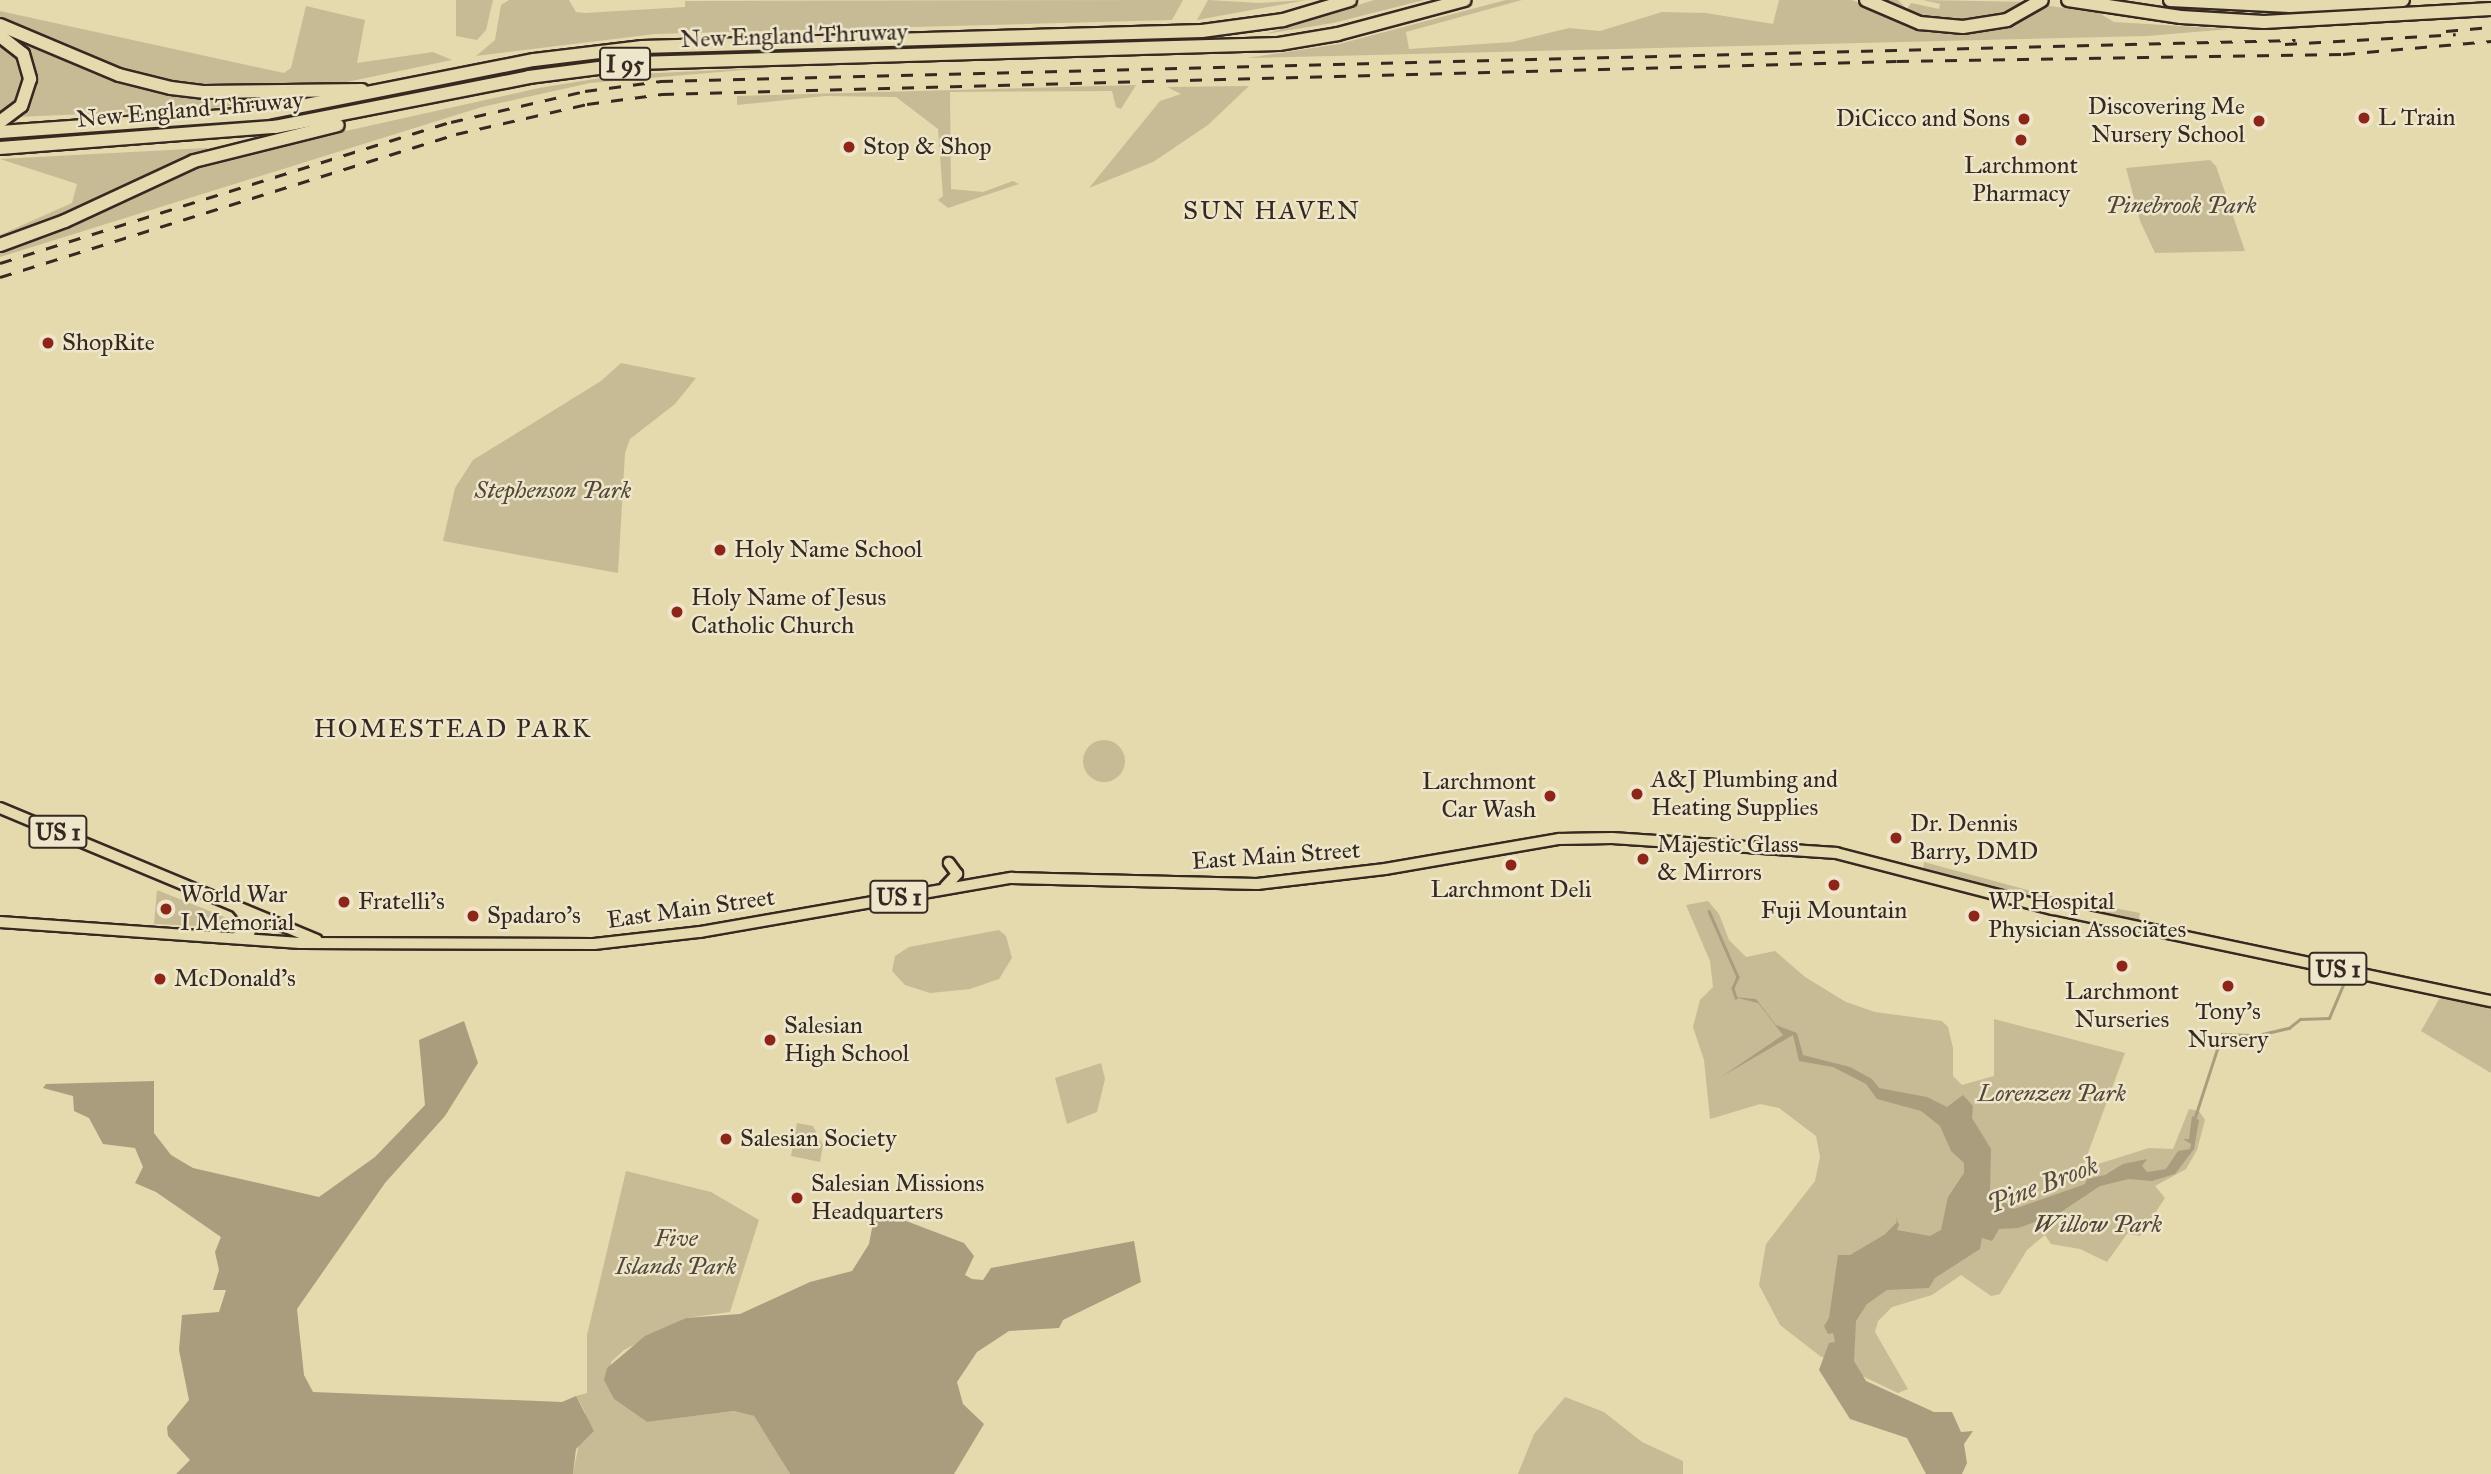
<!DOCTYPE html>
<html>
<head>
<meta charset="utf-8">
<style>
	body { margin:0 }
	#map { position:relative; width:2491px; height:1474px; overflow:hidden; background:#e5d9ae; font-family:"IM FELL Great Primer",serif }
	div>[style] { position:absolute }
	.green>* { inset:0; background:#c7bb96 }
	.round { border-radius:50% }
	.water>* { inset:0; background:#a99d7e }
	.stream>* { height:2.5px; margin:-1.25px; padding:0 1.25px; transform-origin:1.25px; border-radius:1.25px; background:#a99d7e }
	.roads { filter:drop-shadow(2px 0 #352922) drop-shadow(-2px 0 #352922) drop-shadow(0 2px #352922) drop-shadow(0 -2px #352922) }
	.primary>* { height:10px; margin:-5px; padding:0 5px; transform-origin:5px; border-radius:5px; background:#e5d9ae }
	.highway>* { height:12px; margin:-6px; padding:0 6px; transform-origin:6px; border-radius:6px; background:#e5d9ae }
	.rail>* { height:2.5px; margin-top:-1.25px; transform-origin:0; background:repeating-linear-gradient(90deg,#352922 0 12px,transparent 0 24px) }
	.dots>* { width:19px; height:19px; translate:-50% -50%; box-sizing:border-box; border:4px solid #eee6ca; border-radius:50% }
	span { translate:-50% -50%; white-space:nowrap; text-align:center; line-height:1.15; -webkit-text-stroke:5px #eee6ca; paint-order:stroke }
	.shield-label span { padding:2px 5px; background:#eee6ca; border:2px solid; border-radius:5px; -webkit-text-stroke-width:0 }
	.shield-label { font-size:23px; color:#352922; font-weight:700 }
	.street-label { font-size:24px; color:#352922 }
	.poi-label { font-size:24px; color:#352922 }
	.right { translate:-100% -50%; text-align:right }
	.left { translate:0 -50%; text-align:left }
	.park-label { font-size:24px; color:#524639; font-style:italic }
	.neighbourhood-label { font-size:26px; color:#352922; letter-spacing:2px }
	.water-label { font-size:26px; color:#584c3e; font-style:italic }
</style>
</head>
<body>
<div id="map">
	<div class="green">
		<i style="clip-path:polygon(456px 0,493px 0,486px 30px,477px 40px,456px 36px)"></i>
		<i style="clip-path:polygon(509px 0,569px 0,576px 12px,585px 13px,685px 7px,685px 1px,1183px 0,1172px 20px,655px 34px,476px 56px,495px 40px,501px 5px)"></i>
		<i style="clip-path:polygon(1208px 0,1259px 3px,1307px 0,1197px 20px)"></i>
		<i style="clip-path:polygon(1374px 0,1424px 0,1333px 23px,1265px 34px)"></i>
		<i style="clip-path:polygon(1506px 0,1522px 0,1406px 32px,1409px 49px,1512px 42px,1569px 28px,1600px 31px,1662px 12px,1706px 13px,1773px 24px,1779px 0,1852px 0,1913px 25px,1965px 33px,2018px 22px,2044px 5px,2099px 13px,2114px 22px,2230px 29px,2147px 36px,1247px 58px,1339px 44px)"></i>
		<i style="clip-path:polygon(1875px 0,1898px 0,1907px 9px,1911px 3px,1939px 9px,1940px 4px,1923px 0,2031px 2px,1994px 19px,1965px 23px,1905px 14px)"></i>
		<i style="clip-path:polygon(306px 6px,365px 20px,357px 63px,433px 52px,452px 60px,342px 83px,221px 88px,178px 84px,138px 76px,0 19px,0 11px,284px 73px,291px 68px)"></i>
		<i style="clip-path:polygon(7px 32px,142px 87px,195px 97px,283px 99px,203px 109px,16px 117px,30px 99px,34px 69px,23px 47px)"></i>
		<i style="clip-path:polygon(0 43px,16px 54px,25px 72px,17px 101px,0 114px)"></i>
		<i style="clip-path:polygon(778px 67px,590px 83px,482px 107px,0 257px,0 250px,78px 222px,206px 164px,296px 142px,539px 88px,619px 75px)"></i>
		<i style="clip-path:polygon(1136px 85px,1121px 109px,1116px 107px,1112px 91px,950px 92px,951px 189px,983px 192px,1013px 181px,1019px 184px,948px 208px,938px 200px,943px 196px,938px 129px,896px 97px,825px 96px,737px 105px,737px 96px)"></i>
		<i style="clip-path:polygon(1249px 86px,1208px 125px,1153px 162px,1089px 188px,1160px 101px,1181px 94px,1167px 87px)"></i>
		<i style="clip-path:polygon(207px 148px,208px 152px,63px 216px,0 239px,0 235px,72px 203px,77px 184px,0 159px)"></i>
		<i style="clip-path:polygon(2210px 160px,2216px 166px,2245px 251px,2155px 253px,2140px 221px,2126px 168px)"></i>
		<i style="clip-path:polygon(621px 363px,696px 378px,675px 404px,630px 439px,625px 453px,618px 573px,443px 541px,455px 488px,473px 460px,601px 381px)"></i>
		<i class="round" style="left:1083px;top:740px;width:42px;height:42px"></i>
		<i style="clip-path:polygon(1924px 862px,2042px 894px,2140px 913px,2137px 929px,1922px 875px)"></i>
		<i style="clip-path:polygon(157px 890px,242px 924px,243px 928px,154px 924px)"></i>
		<i style="clip-path:polygon(1708px 901px,1719px 914px,1729px 940px,1746px 957px,1775px 951px,1805px 977px,1846px 1002px,1875px 1012px,1942px 1021px,1948px 1027px,1953px 1048px,1953px 1076px,1962px 1085px,1994px 1076px,1994px 1019px,2125px 1053px,2082px 1169px,2149px 1148px,2173px 1149px,2189px 1109px,2199px 1111px,2205px 1120px,2197px 1150px,2186px 1169px,2155px 1186px,2165px 1198px,2140px 1236px,2127px 1234px,2107px 1262px,2080px 1249px,2051px 1244px,2045px 1235px,2027px 1250px,2000px 1294px,1991px 1296px,1961px 1275px,1932px 1295px,1892px 1307px,1878px 1321px,1875px 1332px,1908px 1389px,1898px 1393px,1820px 1356px,1780px 1325px,1759px 1285px,1766px 1244px,1815px 1181px,1820px 1157px,1816px 1136px,1779px 1108px,1760px 1104px,1710px 1119px,1704px 1060px,1693px 1027px,1700px 1000px,1713px 987px,1710px 961px,1686px 905px)"></i>
		<i style="clip-path:polygon(999px 930px,1006px 936px,1012px 958px,999px 979px,970px 989px,930px 993px,905px 985px,892px 971px,895px 956px,909px 947px)"></i>
		<i style="clip-path:polygon(2442px 994px,2491px 1004px,2491px 1073px,2421px 1031px)"></i>
		<i style="clip-path:polygon(1101px 1063px,1105px 1079px,1097px 1112px,1067px 1124px,1055px 1078px)"></i>
		<i style="clip-path:polygon(797px 1123px,813px 1126px,823px 1145px,820px 1162px,791px 1156px)"></i>
		<i style="clip-path:polygon(626px 1171px,711px 1192px,759px 1220px,730px 1312px,686px 1318px,624px 1350px,611px 1362px,610px 1389px,614px 1399px,647px 1422px,734px 1411px,754px 1416px,790px 1474px,573px 1474px,585px 1412px,576px 1396px,587px 1393px,587px 1335px)"></i>
		<i style="clip-path:polygon(1565px 1397px,1604px 1412px,1642px 1442px,1683px 1461px,1683px 1474px,1518px 1474px,1534px 1434px)"></i>
	</div>
	<div class="water">
		<i style="clip-path:polygon(1734px 997px,1756px 999px,1776px 1025px,1797px 1033px,1803px 1055px,1850px 1067px,1872px 1079px,1879px 1088px,1927px 1097px,1947px 1107px,1963px 1095px,1973px 1106px,1972px 1118px,1991px 1149px,1990px 1191px,2014px 1209px,2085px 1184px,2087px 1179px,2105px 1175px,2123px 1164px,2147px 1159px,2142px 1166px,2147px 1172px,2166px 1169px,2178px 1151px,2190px 1149px,2191px 1144px,2183px 1139px,2189px 1139px,2192px 1116px,2199px 1120px,2194px 1149px,2175px 1174px,2152px 1181px,2129px 1179px,2100px 1186px,2058px 1214px,2018px 1228px,1999px 1229px,1992px 1241px,1982px 1238px,1980px 1249px,1935px 1278px,1929px 1288px,1887px 1290px,1867px 1304px,1856px 1321px,1854px 1361px,1866px 1381px,1934px 1412px,1952px 1412px,1961px 1432px,1973px 1431px,1964px 1444px,1967px 1463px,1962px 1474px,1926px 1474px,1907px 1438px,1850px 1419px,1819px 1370px,1829px 1343px,1835px 1342px,1833px 1333px,1828px 1334px,1824px 1326px,1829px 1318px,1838px 1255px,1850px 1255px,1884px 1235px,1897px 1222px,1896px 1216px,1899px 1225px,1897px 1230px,1930px 1236px,1941px 1230px,1948px 1197px,1964px 1173px,1964px 1163px,1951px 1151px,1940px 1126px,1921px 1111px,1877px 1099px,1866px 1084px,1833px 1067px,1799px 1061px,1793px 1035px,1721px 1077px,1783px 1035px,1758px 1003px)"></i>
		<i style="clip-path:polygon(464px 1021px,478px 1063px,445px 1116px,385px 1183px,297px 1309px,304px 1375px,313px 1392px,562px 1402px,576px 1396px,594px 1431px,576px 1449px,573px 1474px,176px 1474px,190px 1460px,168px 1436px,167px 1427px,189px 1400px,179px 1350px,182px 1315px,219px 1312px,226px 1290px,213px 1290px,219px 1270px,215px 1252px,221px 1237px,156px 1192px,135px 1183px,143px 1167px,135px 1148px,103px 1144px,89px 1118px,74px 1111px,73px 1096px,43px 1088px,46px 1084px,154px 1081px,154px 1133px,171px 1155px,193px 1168px,319px 1197px,375px 1157px,425px 1105px,419px 1040px)"></i>
		<i style="clip-path:polygon(893px 1216px,964px 1243px,974px 1256px,965px 1275px,972px 1279px,983px 1280px,991px 1268px,1134px 1241px,1141px 1282px,1063px 1320px,1059px 1328px,1009px 1331px,977px 1352px,957px 1382px,963px 1404px,984px 1424px,954px 1474px,790px 1474px,754px 1416px,734px 1411px,647px 1422px,614px 1399px,604px 1380px,607px 1368px,645px 1336px,686px 1318px,740px 1314px,810px 1282px,852px 1271px,869px 1244px,873px 1223px,878px 1217px)"></i>
	</div>
	<div class="stream">
		<i style="left:1709px;top:911px;width:72px;rotate:66.3deg"></i>
		<i style="left:1738px;top:977px;width:12px;rotate:114deg"></i>
		<i style="left:1733px;top:988px;width:10px;rotate:73deg"></i>
		<i style="left:2195px;top:1117px;width:87px;rotate:-72deg"></i>
		<i style="left:2222px;top:1034px;width:36px;rotate:2deg"></i>
		<i style="left:2258px;top:1035px;width:32px;rotate:-13deg"></i>
		<i style="left:2289px;top:1028px;width:14px;rotate:-39deg"></i>
		<i style="left:2300px;top:1019px;width:29px;rotate:-2deg"></i>
		<i style="left:2329px;top:1018px;width:38px;rotate:-67deg"></i>
	</div>
	<div class="roads">
		<div class="primary">
			<i style="left:0;top:808px;width:343px;rotate:22.6deg"></i>
			<i style="left:945px;top:887px;width:18px;rotate:-47deg"></i>
			<i style="left:957px;top:874px;width:14px;rotate:-126deg"></i>
			<i style="left:0;top:922px;width:301px;rotate:4deg"></i>
			<i style="left:300px;top:943px;width:294px;rotate:0.2deg"></i>
			<i style="left:594px;top:944px;width:107px;rotate:-6.5deg"></i>
			<i style="left:700px;top:932px;width:316px;rotate:-9.9deg"></i>
			<i style="left:1011px;top:878px;width:246px;rotate:1.4deg"></i>
			<i style="left:1257px;top:884px;width:129px;rotate:-6.7deg"></i>
			<i style="left:1385px;top:869px;width:177px;rotate:-9.8deg"></i>
			<i style="left:1559px;top:839px;width:53px;rotate:-1.1deg"></i>
			<i style="left:1612px;top:838px;width:225px;rotate:3.8deg"></i>
			<i style="left:1836px;top:853px;width:224px;rotate:14.5deg"></i>
			<i style="left:2053px;top:909px;width:448px;rotate:11.9deg"></i>
			<i style="left:237px;top:937px;width:13px;rotate:-18deg"></i>
			<i style="left:249px;top:933px;width:8px;rotate:-67deg"></i>
			<i style="left:252px;top:926px;width:23px;rotate:-128deg"></i>
		</div>
		<div class="highway">
			<i style="left:1866px;top:0;width:59px;rotate:23.1deg"></i>
			<i style="left:1920px;top:23px;width:43px;rotate:5.3deg"></i>
			<i style="left:1963px;top:27px;width:45px;rotate:-9deg"></i>
			<i style="left:2007px;top:20px;width:40px;rotate:-29.7deg"></i>
			<i style="left:2068px;top:0;width:114px;rotate:8.6deg"></i>
			<i style="left:2181px;top:17px;width:83px;rotate:3.4deg"></i>
			<i style="left:2264px;top:22px;width:227px;rotate:-3.3deg"></i>
			<i style="left:2170px;top:0;width:120px;rotate:2.9deg"></i>
			<i style="left:2290px;top:6px;width:113px;rotate:-3deg"></i>
			<i style="left:0;top:25px;width:129px;rotate:22.8deg"></i>
			<i style="left:119px;top:75px;width:54px;rotate:14deg"></i>
			<i style="left:171px;top:88px;width:34px;rotate:7deg"></i>
			<i style="left:205px;top:92px;width:157px;rotate:-0.7deg"></i>
			<i style="left:0;top:36px;width:29px;rotate:38deg"></i>
			<i style="left:23px;top:54px;width:26px;rotate:74deg"></i>
			<i style="left:30px;top:79px;width:28px;rotate:108deg"></i>
			<i style="left:21px;top:106px;width:26px;rotate:143deg"></i>
			<i style="left:0;top:132px;width:267px;rotate:-4.1deg"></i>
			<i style="left:266px;top:113px;width:273px;rotate:-11.2deg"></i>
			<i style="left:534px;top:60px;width:109px;rotate:-6.9deg"></i>
			<i style="left:642px;top:47px;width:560px;rotate:-1.64deg"></i>
			<i style="left:1202px;top:31px;width:82px;rotate:-7.7deg"></i>
			<i style="left:1283px;top:20px;width:70px;rotate:-16.6deg"></i>
			<i style="left:0;top:148px;width:276px;rotate:-4.4deg"></i>
			<i style="left:275px;top:127px;width:259px;rotate:-11.1deg"></i>
			<i style="left:529px;top:77px;width:109px;rotate:-7.4deg"></i>
			<i style="left:637px;top:63px;width:642px;rotate:-1.7deg"></i>
			<i style="left:1279px;top:44px;width:60px;rotate:-9.6deg"></i>
			<i style="left:1338px;top:34px;width:131px;rotate:-15deg"></i>
			<i style="left:0;top:245px;width:69px;rotate:-20.3deg"></i>
			<i style="left:65px;top:221px;width:142px;rotate:-24.9deg"></i>
			<i style="left:194px;top:161px;width:148px;rotate:-14deg"></i>
		</div>
	</div>
	<div class="rail">
		<i style="left:2446px;top:31px;width:45px;rotate:-5.1deg"></i>
		<i style="left:2285px;top:44px;width:171px;rotate:-3.3deg"></i>
		<i style="left:0;top:263px;width:473px;rotate:-17.4deg"></i>
		<i style="left:451px;top:122px;width:138px;rotate:-13deg"></i>
		<i style="left:585px;top:91px;width:77px;rotate:-7.5deg"></i>
		<i style="left:661px;top:81px;width:1635px;rotate:-1.44deg"></i>
		<i style="left:0;top:277px;width:478px;rotate:-17.4deg"></i>
		<i style="left:456px;top:134px;width:134px;rotate:-12.9deg"></i>
		<i style="left:587px;top:104px;width:76px;rotate:-7.6deg"></i>
		<i style="left:662px;top:94px;width:1235px;rotate:-1.53deg"></i>
		<i style="left:1897px;top:61px;width:446px;rotate:-0.9deg"></i>
		<i style="left:2343px;top:54px;width:149px;rotate:-5deg"></i>
	</div>
	<div class="dots">
		<i style="left:2364px;top:118px;background:#8f2418"></i>
		<i style="left:2024px;top:119px;background:#8f2418"></i>
		<i style="left:2259px;top:121px;background:#8f2418"></i>
		<i style="left:2021px;top:140px;background:#8f2418"></i>
		<i style="left:849px;top:147px;background:#8f2418"></i>
		<i style="left:48px;top:343px;background:#8f2418"></i>
		<i style="left:720px;top:550px;background:#8f2418"></i>
		<i style="left:677px;top:612px;background:#8f2418"></i>
		<i style="left:1637px;top:794px;background:#8f2418"></i>
		<i style="left:1550px;top:796px;background:#8f2418"></i>
		<i style="left:1896px;top:838px;background:#8f2418"></i>
		<i style="left:1643px;top:859px;background:#8f2418"></i>
		<i style="left:1511px;top:865px;background:#8f2418"></i>
		<i style="left:1834px;top:885px;background:#8f2418"></i>
		<i style="left:344px;top:902px;background:#8f2418"></i>
		<i style="left:166px;top:909px;background:#8f2418"></i>
		<i style="left:473px;top:916px;background:#8f2418"></i>
		<i style="left:1974px;top:916px;background:#8f2418"></i>
		<i style="left:2122px;top:966px;background:#8f2418"></i>
		<i style="left:160px;top:979px;background:#8f2418"></i>
		<i style="left:2228px;top:986px;background:#8f2418"></i>
		<i style="left:770px;top:1040px;background:#8f2418"></i>
		<i style="left:726px;top:1139px;background:#8f2418"></i>
		<i style="left:797px;top:1198px;background:#8f2418"></i>
	</div>
	<div class="shield-label">
		<span style="left:625px;top:64px">I 95</span>
		<span style="left:58px;top:832px">US 1</span>
		<span style="left:899px;top:897px">US 1</span>
		<span style="left:2338px;top:969px">US 1</span>
	</div>
	<div class="street-label">
		<span style="left:794px;top:36px;rotate:-2deg">New England Thruway</span>
		<span style="left:190px;top:110px;rotate:-5deg">New England Thruway</span>
		<span style="left:1276px;top:856px;rotate:-4deg">East Main Street</span>
		<span style="left:691px;top:909px;rotate:-8deg">East Main Street</span>
	</div>
	<div class="poi-label">
		<span class="right" style="left:2245px;top:121px">Discovering Me<br>Nursery School</span>
		<span class="left" style="left:2378px;top:118px">L Train</span>
		<span class="right" style="left:2010px;top:119px">DiCicco and Sons</span>
		<span class="left" style="left:863px;top:147px">Stop &amp; Shop</span>
		<span style="left:2021px;top:180px">Larchmont<br>Pharmacy</span>
		<span class="left" style="left:62px;top:343px">ShopRite</span>
		<span class="left" style="left:734px;top:550px">Holy Name School</span>
		<span class="left" style="left:691px;top:612px">Holy Name of Jesus<br>Catholic Church</span>
		<span class="left" style="left:1651px;top:794px">A&amp;J Plumbing and<br>Heating Supplies</span>
		<span class="right" style="left:1536px;top:796px">Larchmont<br>Car Wash</span>
		<span class="left" style="left:1910px;top:838px">Dr. Dennis<br>Barry, DMD</span>
		<span class="left" style="left:1657px;top:859px">Majestic Glass<br>&amp; Mirrors</span>
		<span style="left:1511px;top:890px">Larchmont Deli</span>
		<span class="left" style="left:180px;top:909px">World War<br>I Memorial</span>
		<span class="left" style="left:358px;top:902px">Fratelli's</span>
		<span class="left" style="left:1988px;top:916px">WP Hospital<br>Physician Associates</span>
		<span style="left:1834px;top:911px">Fuji Mountain</span>
		<span class="left" style="left:487px;top:916px">Spadaro's</span>
		<span class="left" style="left:174px;top:979px">McDonald's</span>
		<span style="left:2122px;top:1006px">Larchmont<br>Nurseries</span>
		<span style="left:2228px;top:1026px">Tony's<br>Nursery</span>
		<span class="left" style="left:784px;top:1040px">Salesian<br>High School</span>
		<span class="left" style="left:740px;top:1139px">Salesian Society</span>
		<span class="left" style="left:811px;top:1198px">Salesian Missions<br>Headquarters</span>
	</div>
	<div class="park-label">
		<span style="left:2181px;top:206px">Pinebrook Park</span>
		<span style="left:553px;top:491px">Stephenson Park</span>
		<span style="left:2052px;top:1094px">Lorenzen Park</span>
		<span style="left:2098px;top:1225px">Willow Park</span>
		<span style="left:676px;top:1253px">Five<br>Islands Park</span>
	</div>
	<div class="neighbourhood-label">
		<span style="left:1272px;top:211px">SUN HAVEN</span>
		<span style="left:453px;top:729px">HOMESTEAD PARK</span>
	</div>
	<div class="water-label">
		<span style="left:2043px;top:1185px;rotate:-21deg">Pine Brook</span>
	</div>
</div>
</body>
</html>
